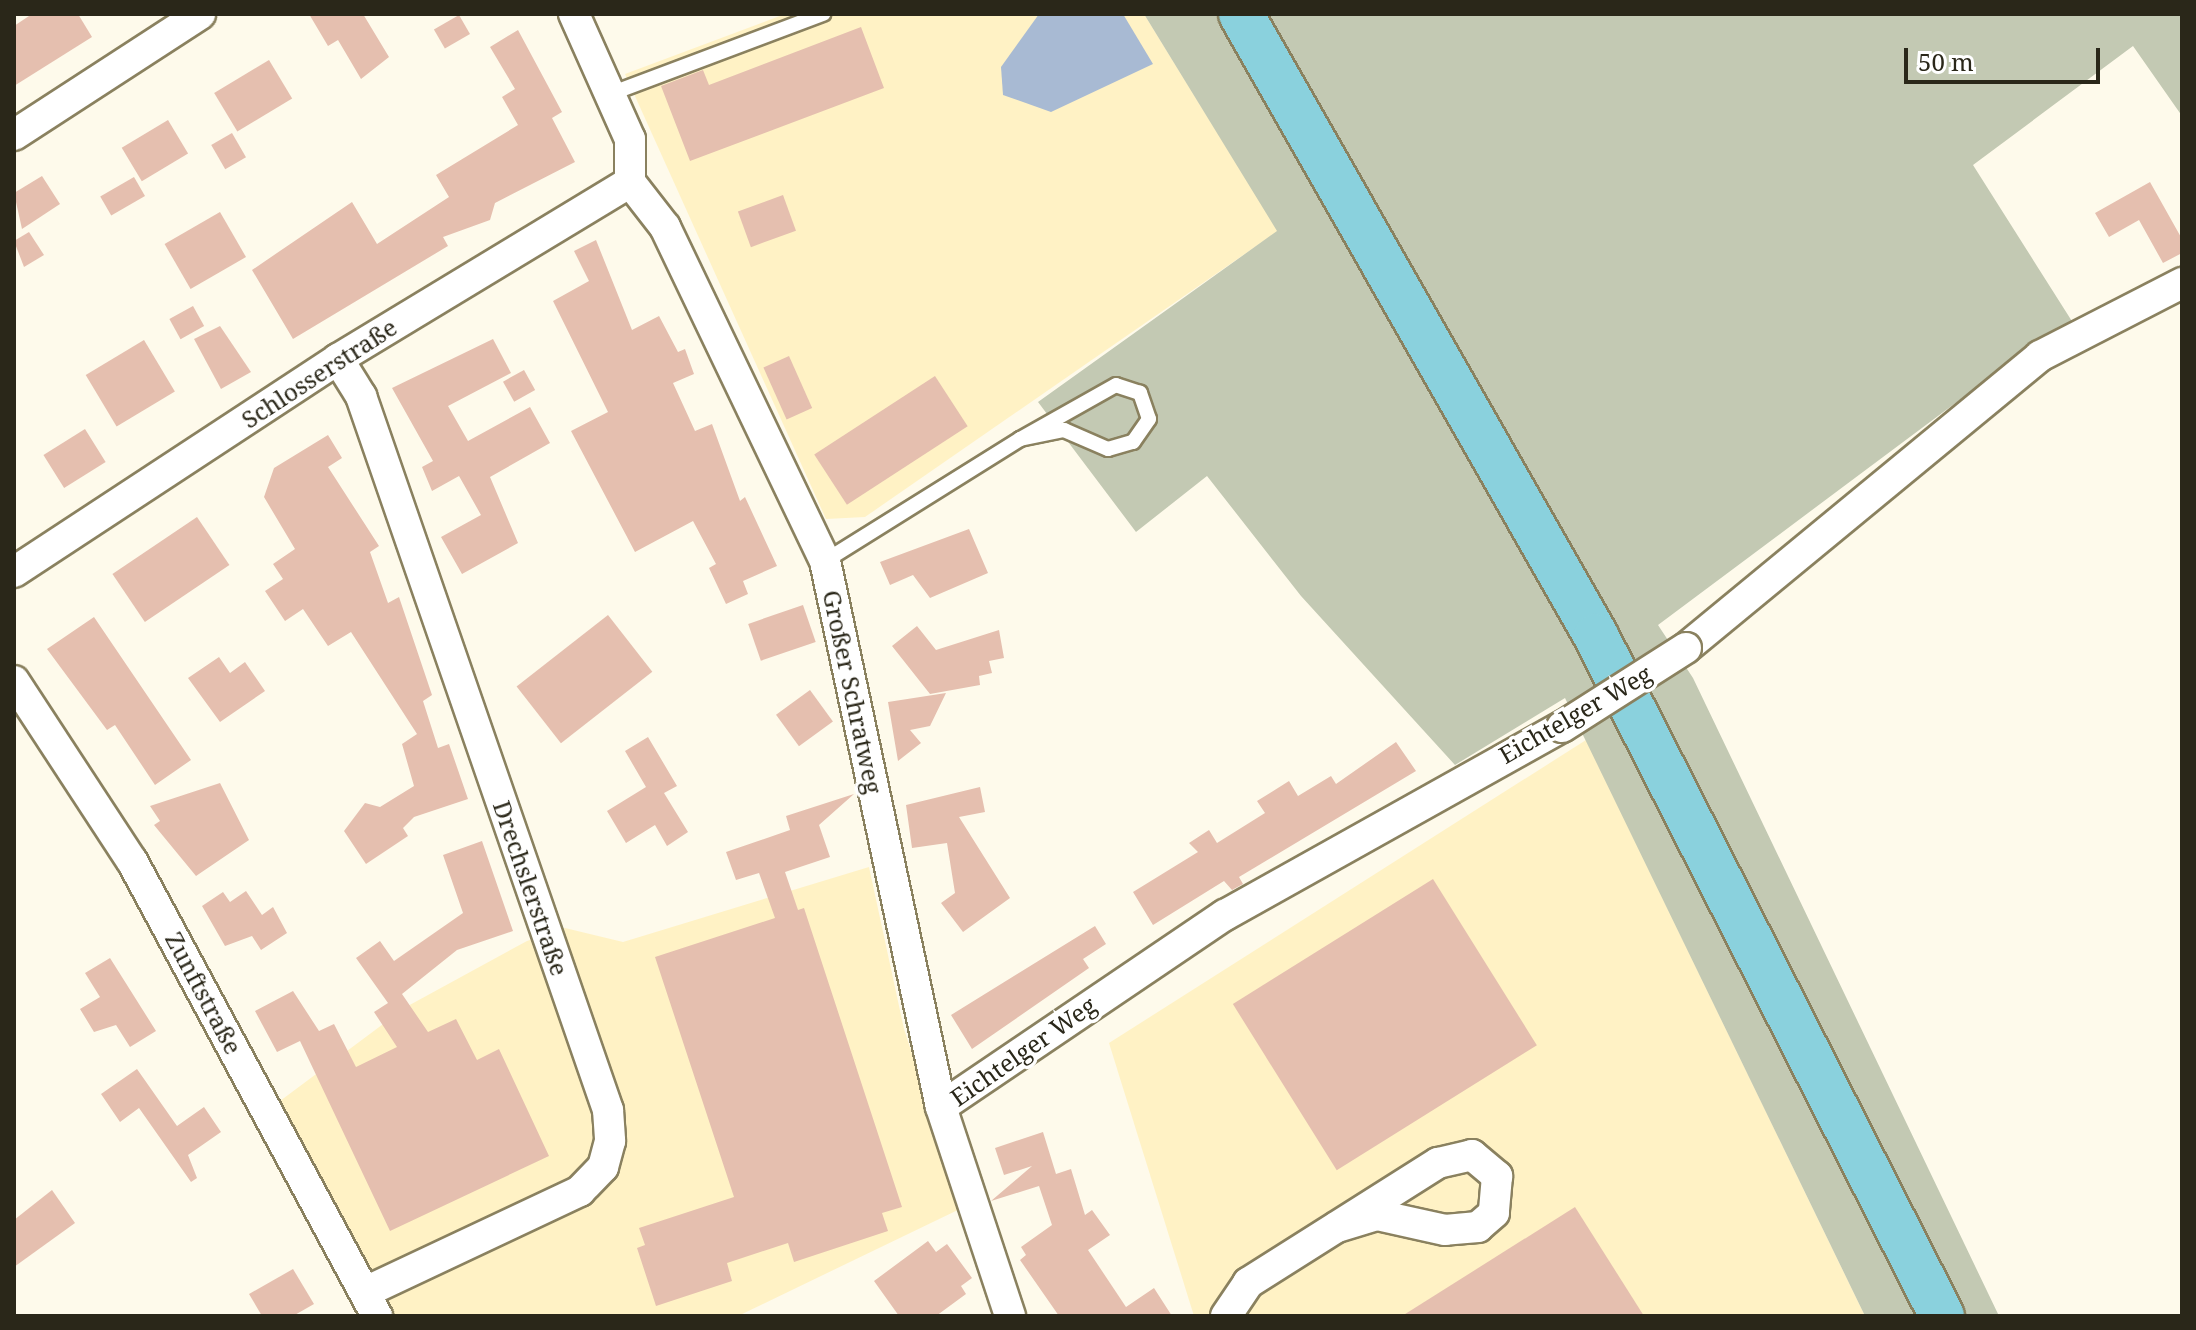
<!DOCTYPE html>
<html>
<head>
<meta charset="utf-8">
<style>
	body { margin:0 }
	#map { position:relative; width:2196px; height:1330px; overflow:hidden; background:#fefaeb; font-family:"Noto Serif",serif }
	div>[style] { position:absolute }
	.built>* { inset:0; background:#fff2c5 }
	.green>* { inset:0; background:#c3c9b3 }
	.water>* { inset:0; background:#a8bad3 }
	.building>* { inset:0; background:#e5bfaf; transform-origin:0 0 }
	.roads { filter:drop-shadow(2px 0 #8a815f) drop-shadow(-2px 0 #8a815f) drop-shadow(0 2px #8a815f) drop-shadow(0 -2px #8a815f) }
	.lane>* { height:14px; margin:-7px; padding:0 7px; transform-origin:7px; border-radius:7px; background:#fff }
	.street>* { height:30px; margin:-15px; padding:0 15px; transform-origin:15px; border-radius:15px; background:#fff }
	.primary>* { height:44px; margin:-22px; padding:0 22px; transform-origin:22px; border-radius:22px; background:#8ad1dd }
	.bridges { filter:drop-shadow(2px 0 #8a815f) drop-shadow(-2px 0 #8a815f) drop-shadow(0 2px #8a815f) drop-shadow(0 -2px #8a815f) }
	.street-bridge>* { height:30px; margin:-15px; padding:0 15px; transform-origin:15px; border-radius:15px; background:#fff }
	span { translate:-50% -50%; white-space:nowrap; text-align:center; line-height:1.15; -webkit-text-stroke:7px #fff; paint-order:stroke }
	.street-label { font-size:24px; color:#2a2719 }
	.frame { position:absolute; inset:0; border:16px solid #2a2719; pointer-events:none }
	.scale { position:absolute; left:1904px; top:48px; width:196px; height:36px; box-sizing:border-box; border:4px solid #2a2719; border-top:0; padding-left:10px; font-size:24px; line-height:28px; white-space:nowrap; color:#2a2719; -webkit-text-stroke:6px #fff; paint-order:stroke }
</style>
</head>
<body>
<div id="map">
	<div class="built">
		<i style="clip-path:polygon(785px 14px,1144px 14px,1278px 231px,865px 517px,826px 519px,625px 74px)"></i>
		<i style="clip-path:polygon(1586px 740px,1865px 1316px,1194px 1316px,1109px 1043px)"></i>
		<i style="clip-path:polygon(869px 867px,904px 1029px,962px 1208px,738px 1316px,392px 1316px,280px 1101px,406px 1007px,527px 941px,565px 928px,623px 942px)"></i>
	</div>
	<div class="green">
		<i style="clip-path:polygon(1144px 14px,2182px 14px,2182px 116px,2133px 46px,1973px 165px,2075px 326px,2013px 360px,1658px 625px,1693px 678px,1999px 1316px,1865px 1316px,1565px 698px,1455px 765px,1301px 596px,1207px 476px,1136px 532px,1038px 402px,1277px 231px)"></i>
	</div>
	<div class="water">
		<i style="clip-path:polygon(1039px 14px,1123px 14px,1153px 64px,1051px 112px,1003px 95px,1001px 67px)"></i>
	</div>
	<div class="building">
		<i style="clip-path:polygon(32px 14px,78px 14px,92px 37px,14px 86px,14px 26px)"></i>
		<i style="clip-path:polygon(309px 14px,363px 14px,389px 57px,361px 79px,338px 40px,328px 46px)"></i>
		<i style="left:459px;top:15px;width:22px;height:29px;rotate:60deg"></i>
		<i style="clip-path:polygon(861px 27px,884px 88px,690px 161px,661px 86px,703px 70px,709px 85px)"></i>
		<i style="clip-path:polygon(518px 30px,562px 112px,552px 118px,575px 162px,495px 203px,490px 220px,443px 237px,448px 246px,293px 339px,252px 270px,352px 202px,377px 244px,449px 197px,436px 175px,518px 125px,502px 97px,515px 89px,490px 47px)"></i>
		<i style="left:269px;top:60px;width:45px;height:64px;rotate:59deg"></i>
		<i style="left:168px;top:120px;width:39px;height:54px;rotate:59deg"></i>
		<i style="left:232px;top:133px;width:28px;height:24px;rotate:60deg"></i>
		<i style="clip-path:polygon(42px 176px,60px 204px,22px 229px,14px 193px)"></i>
		<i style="left:134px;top:177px;width:22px;height:39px;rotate:60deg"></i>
		<i style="clip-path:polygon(2150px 182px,2182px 239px,2182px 253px,2163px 263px,2139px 220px,2109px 237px,2095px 213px)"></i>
		<i style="left:783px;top:195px;width:38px;height:48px;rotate:70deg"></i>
		<i style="left:220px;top:212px;width:52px;height:64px;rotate:60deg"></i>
		<i style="clip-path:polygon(29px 232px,44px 255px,24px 267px,14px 241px)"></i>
		<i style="clip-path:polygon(596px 240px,632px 330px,659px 316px,678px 352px,685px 349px,694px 374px,673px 383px,695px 431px,712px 424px,740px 501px,745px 497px,777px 566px,743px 581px,748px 594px,726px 604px,709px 568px,716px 564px,693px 521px,635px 552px,571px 431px,608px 412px,553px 301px,589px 281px,574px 251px)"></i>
		<i style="left:193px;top:306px;width:23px;height:27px;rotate:61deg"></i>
		<i style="clip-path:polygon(220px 326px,251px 372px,221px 389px,194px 339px)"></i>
		<i style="clip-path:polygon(493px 339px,511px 373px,448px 406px,468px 441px,530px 407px,550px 443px,490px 477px,518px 543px,462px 574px,441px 537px,481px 515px,459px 476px,432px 491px,422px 467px,433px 461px,392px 388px)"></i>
		<i style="left:144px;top:340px;width:60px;height:68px;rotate:59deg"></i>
		<i style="left:789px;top:356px;width:57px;height:28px;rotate:66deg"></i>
		<i style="left:524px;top:370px;width:23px;height:24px;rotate:61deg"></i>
		<i style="left:935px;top:376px;width:60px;height:144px;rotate:57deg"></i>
		<i style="left:85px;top:429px;width:39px;height:49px;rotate:58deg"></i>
		<i style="clip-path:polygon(328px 435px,342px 458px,328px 467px,379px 546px,370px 552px,388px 603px,399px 597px,432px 695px,423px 701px,438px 748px,449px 744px,468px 799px,414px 817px,403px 828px,408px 836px,366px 864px,344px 831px,365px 803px,380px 807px,414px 786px,402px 744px,417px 734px,351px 632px,328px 646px,303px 609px,285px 621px,265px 591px,283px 579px,273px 564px,295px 549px,264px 497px,274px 468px)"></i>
		<i style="left:197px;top:517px;width:58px;height:102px;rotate:56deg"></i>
		<i style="clip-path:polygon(969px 529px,988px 573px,930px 598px,913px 575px,890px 585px,880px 562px)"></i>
		<i style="left:803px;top:605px;width:39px;height:58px;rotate:71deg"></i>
		<i style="left:608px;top:615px;width:72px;height:116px;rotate:52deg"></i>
		<i style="clip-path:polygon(94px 617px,191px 760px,155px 785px,115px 725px,107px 730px,47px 649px)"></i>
		<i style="clip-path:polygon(917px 626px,936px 650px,999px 630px,1004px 658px,989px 661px,992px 673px,979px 676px,980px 685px,930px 694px,892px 646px)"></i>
		<i style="clip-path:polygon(219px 657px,230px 673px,245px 662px,265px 691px,220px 722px,188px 678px)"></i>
		<i style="left:810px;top:690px;width:39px;height:42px;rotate:54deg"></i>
		<i style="clip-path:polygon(946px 693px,930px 726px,910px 730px,921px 743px,898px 761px,888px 702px)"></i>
		<i style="clip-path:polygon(648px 737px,677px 786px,664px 793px,688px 832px,667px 846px,655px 825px,626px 843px,607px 811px,646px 787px,625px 751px)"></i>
		<i style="clip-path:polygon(1396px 742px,1416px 771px,1239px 877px,1243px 884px,1232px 890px,1224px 881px,1153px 925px,1133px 892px,1198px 852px,1189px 843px,1209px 830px,1217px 843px,1265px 813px,1257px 801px,1289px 781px,1298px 796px,1331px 776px,1336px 784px)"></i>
		<i style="clip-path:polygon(220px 783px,249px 840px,196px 876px,154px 825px,160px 821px,150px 806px)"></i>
		<i style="clip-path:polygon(980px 787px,985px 812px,959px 817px,1010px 898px,963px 932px,941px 903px,955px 893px,947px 843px,912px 848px,906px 805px)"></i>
		<i style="clip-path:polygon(854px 794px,819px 825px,830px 857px,785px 872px,798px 910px,804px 908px,902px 1207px,882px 1213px,888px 1231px,794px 1262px,788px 1243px,727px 1263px,732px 1281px,656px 1306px,637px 1248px,645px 1245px,639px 1228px,734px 1197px,655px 957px,775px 918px,759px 873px,736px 880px,726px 852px,790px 830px,786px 816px)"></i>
		<i style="clip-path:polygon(482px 841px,513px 931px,457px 950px,402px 994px,428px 1032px,456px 1019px,477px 1060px,499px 1049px,549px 1156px,390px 1231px,300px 1041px,277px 1052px,255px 1011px,293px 991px,319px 1031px,334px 1024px,356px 1067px,397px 1047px,374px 1012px,388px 1003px,356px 958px,380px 941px,394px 961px,463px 913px,443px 855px)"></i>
		<i style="left:1433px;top:879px;width:196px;height:236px;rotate:58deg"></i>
		<i style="clip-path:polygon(246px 891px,262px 915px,273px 907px,287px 933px,261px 950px,252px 936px,225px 946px,202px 906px,223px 892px,230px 902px)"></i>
		<i style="clip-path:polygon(1095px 926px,1106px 944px,1083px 959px,1089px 968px,972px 1049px,951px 1015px)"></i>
		<i style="clip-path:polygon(110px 958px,156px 1031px,130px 1047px,116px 1025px,94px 1032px,80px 1009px,100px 997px,85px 973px)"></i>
		<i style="clip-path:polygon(137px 1069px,177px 1126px,204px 1107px,221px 1132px,188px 1155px,197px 1178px,191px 1182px,139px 1108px,120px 1122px,101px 1094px)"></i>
		<i style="clip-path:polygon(1043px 1132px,1056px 1174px,1071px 1169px,1085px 1215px,1092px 1210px,1110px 1235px,1088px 1250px,1126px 1307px,1154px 1288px,1172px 1316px,1059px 1316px,1020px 1260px,1026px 1255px,1021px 1247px,1052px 1225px,1039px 1186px,991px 1201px,1032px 1166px,1004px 1175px,995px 1148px)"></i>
		<i style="clip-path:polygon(52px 1190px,75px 1223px,14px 1267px,14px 1220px)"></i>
		<i style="clip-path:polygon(1575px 1207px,1644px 1316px,1402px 1316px)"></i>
		<i style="clip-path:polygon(928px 1241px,936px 1252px,947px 1244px,972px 1278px,961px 1286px,966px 1294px,936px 1316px,899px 1316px,874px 1281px)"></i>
		<i style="clip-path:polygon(293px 1269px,314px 1304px,293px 1316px,262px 1316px,249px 1294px)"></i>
	</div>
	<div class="roads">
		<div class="lane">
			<i style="left:610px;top:94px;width:228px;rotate:-20.6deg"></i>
			<i style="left:825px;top:561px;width:230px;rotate:-32deg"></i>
			<i style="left:1020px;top:439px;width:45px;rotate:-11.6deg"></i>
			<i style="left:1064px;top:430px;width:48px;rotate:23.4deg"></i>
			<i style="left:1108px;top:449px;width:26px;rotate:-16deg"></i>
			<i style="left:1133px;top:442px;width:28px;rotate:-55deg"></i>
			<i style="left:1149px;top:419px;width:28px;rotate:-109deg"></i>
			<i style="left:1140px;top:393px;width:25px;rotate:-162deg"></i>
			<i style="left:1116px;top:385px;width:110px;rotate:150.6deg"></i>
		</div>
		<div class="street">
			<i style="left:574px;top:14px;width:137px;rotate:65.9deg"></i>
			<i style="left:630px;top:139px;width:43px;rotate:90deg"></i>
			<i style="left:630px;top:182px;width:57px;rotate:52.1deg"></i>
			<i style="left:665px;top:227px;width:370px;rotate:64.4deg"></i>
			<i style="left:825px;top:561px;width:558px;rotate:78.01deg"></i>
			<i style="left:941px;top:1107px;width:220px;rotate:71.7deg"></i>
			<i style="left:14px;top:135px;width:222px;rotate:-33deg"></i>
			<i style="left:338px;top:359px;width:44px;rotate:58.1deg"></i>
			<i style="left:361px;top:396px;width:756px;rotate:70.92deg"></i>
			<i style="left:608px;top:1110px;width:31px;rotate:86deg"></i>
			<i style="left:610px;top:1141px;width:27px;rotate:105deg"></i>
			<i style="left:603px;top:1167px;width:33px;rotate:134deg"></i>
			<i style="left:580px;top:1191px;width:238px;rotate:154.8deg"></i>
			<i style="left:14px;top:572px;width:388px;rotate:-33.3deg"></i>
			<i style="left:338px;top:359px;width:341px;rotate:-31.2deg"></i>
			<i style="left:1686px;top:648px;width:459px;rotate:-39.5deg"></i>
			<i style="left:2040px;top:356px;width:160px;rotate:-27.2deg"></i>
			<i style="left:14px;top:681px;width:215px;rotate:56.8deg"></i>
			<i style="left:132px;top:861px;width:517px;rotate:61.7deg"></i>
			<i style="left:941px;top:1107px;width:343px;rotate:-34.1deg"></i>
			<i style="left:1225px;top:915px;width:386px;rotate:-29.2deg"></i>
			<i style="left:1226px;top:1316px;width:40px;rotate:-56deg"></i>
			<i style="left:1248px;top:1283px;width:225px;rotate:-32.3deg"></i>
			<i style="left:1438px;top:1163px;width:35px;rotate:-13deg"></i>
			<i style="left:1472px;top:1155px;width:33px;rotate:40deg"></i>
			<i style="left:1497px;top:1176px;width:37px;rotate:95deg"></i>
			<i style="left:1494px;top:1213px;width:21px;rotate:139deg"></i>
			<i style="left:1478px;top:1227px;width:33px;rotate:175deg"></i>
			<i style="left:1445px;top:1230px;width:70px;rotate:-167.6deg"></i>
			<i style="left:1377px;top:1215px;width:42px;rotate:163.3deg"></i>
		</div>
		<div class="primary">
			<i style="left:1241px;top:14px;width:716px;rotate:60.28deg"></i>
			<i style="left:1596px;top:636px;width:763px;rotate:63.03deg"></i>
		</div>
	</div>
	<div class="bridges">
		<div class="street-bridge">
			<i style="left:1562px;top:727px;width:147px;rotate:-32.5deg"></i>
		</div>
	</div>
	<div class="street-label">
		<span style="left:319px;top:373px;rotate:-33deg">Schlosserstraße</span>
		<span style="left:853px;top:692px;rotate:78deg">Großer Schratweg</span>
		<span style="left:1575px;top:714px;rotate:-30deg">Eichtelger Weg</span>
		<span style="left:531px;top:888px;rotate:71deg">Drechslerstraße</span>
		<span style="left:204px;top:993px;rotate:62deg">Zunftstraße</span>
		<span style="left:1023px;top:1051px;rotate:-35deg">Eichtelger Weg</span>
	</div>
	<div class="frame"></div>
	<div class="scale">50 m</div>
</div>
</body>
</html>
